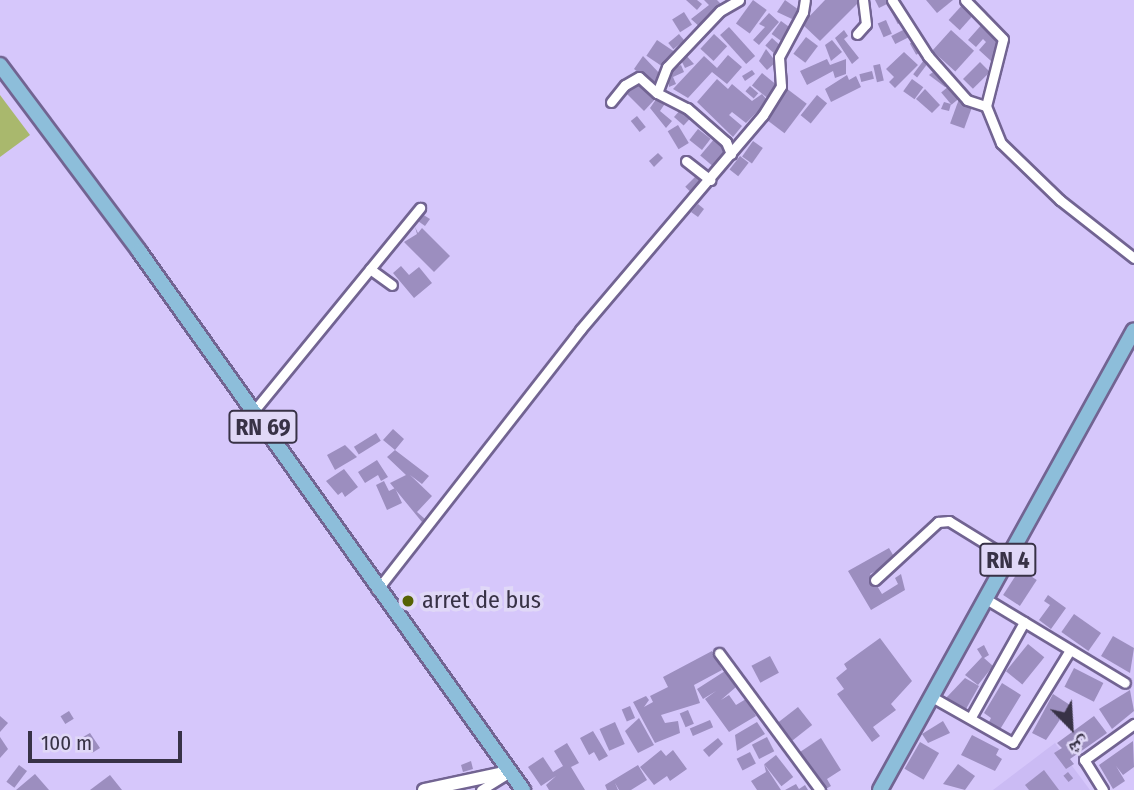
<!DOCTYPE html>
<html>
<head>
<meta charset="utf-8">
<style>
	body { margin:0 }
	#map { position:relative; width:1134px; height:790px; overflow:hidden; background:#d6c7fb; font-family:"Fira Sans Condensed","Noto Naskh Arabic",sans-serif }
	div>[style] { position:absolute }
	.built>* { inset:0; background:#cbbbf4 }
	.green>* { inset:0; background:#a9b86d }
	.building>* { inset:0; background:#9c8ebf; transform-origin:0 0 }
	.roads { filter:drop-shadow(2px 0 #726492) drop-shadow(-2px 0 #726492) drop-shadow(0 2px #726492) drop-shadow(0 -2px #726492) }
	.street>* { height:9px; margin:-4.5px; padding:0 4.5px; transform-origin:4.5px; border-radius:4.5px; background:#fff }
	.secondary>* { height:12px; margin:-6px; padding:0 6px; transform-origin:6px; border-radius:6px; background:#fff }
	.primary>* { height:14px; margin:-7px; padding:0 7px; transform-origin:7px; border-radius:7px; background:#8dbeda }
	.dots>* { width:19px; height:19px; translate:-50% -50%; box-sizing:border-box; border:4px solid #e0d8f7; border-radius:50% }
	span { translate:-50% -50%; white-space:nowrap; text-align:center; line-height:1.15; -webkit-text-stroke:7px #e0d8f7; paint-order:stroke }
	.shield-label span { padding:2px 5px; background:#e0d8f7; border:2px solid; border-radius:5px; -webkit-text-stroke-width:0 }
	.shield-label { font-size:23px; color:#383246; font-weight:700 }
	.poi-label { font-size:24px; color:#383246 }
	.left { translate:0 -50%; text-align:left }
	.north { position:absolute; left:1036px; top:692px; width:70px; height:70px; -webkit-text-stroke:5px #e0d8f7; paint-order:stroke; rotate:156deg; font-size:19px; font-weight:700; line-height:28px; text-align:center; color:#383246 }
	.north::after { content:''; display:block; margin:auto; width:24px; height:32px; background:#383246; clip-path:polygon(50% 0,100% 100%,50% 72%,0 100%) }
	.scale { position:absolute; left:28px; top:731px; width:154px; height:32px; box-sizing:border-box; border:4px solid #383246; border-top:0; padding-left:9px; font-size:21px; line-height:24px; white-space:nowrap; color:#383246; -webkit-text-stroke:5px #e0d8f7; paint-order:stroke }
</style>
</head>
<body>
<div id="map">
	<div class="built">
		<i style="clip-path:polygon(1055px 743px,1090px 790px,993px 790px)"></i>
	</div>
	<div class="green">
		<i style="clip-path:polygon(0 95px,30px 135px,0 157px)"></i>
	</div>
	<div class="building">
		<i style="clip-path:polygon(686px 0,697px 0,702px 4px,697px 10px)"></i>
		<i style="clip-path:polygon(704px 0,717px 0,723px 6px,701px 28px,691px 19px,709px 5px)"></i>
		<i style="left:753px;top:0;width:17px;height:29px;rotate:36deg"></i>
		<i style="clip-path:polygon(785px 0,799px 10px,792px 19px,777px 12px)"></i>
		<i style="clip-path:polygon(825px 0,861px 0,820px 41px,802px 24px)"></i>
		<i style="clip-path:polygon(875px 0,895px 0,879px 8px)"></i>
		<i style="clip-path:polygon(926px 0,953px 0,937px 13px)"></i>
		<i style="left:964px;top:3px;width:15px;height:23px;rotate:42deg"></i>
		<i style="left:895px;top:4px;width:19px;height:7px;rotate:62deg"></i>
		<i style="left:684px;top:12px;width:15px;height:14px;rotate:58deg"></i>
		<i style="clip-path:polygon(769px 13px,779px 22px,759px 45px,753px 40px,765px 27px,759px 24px)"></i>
		<i style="left:886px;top:20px;width:15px;height:9px;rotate:67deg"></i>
		<i style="left:781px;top:21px;width:14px;height:16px;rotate:36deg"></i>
		<i style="clip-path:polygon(984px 22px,1007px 43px,991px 61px,979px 50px,986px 42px,983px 39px,976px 47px,968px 40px)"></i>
		<i style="left:729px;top:27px;width:39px;height:12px;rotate:48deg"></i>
		<i style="left:909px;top:27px;width:9px;height:20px;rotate:63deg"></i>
		<i style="clip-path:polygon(844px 30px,848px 36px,844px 39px,859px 58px,852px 64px,835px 38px)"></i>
		<i style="left:951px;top:30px;width:31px;height:28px;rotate:42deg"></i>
		<i style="left:679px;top:34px;width:8px;height:14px;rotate:50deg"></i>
		<i style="left:714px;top:34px;width:18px;height:20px;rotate:43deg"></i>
		<i style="left:806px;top:37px;width:15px;height:21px;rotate:37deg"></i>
		<i style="left:772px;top:38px;width:15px;height:10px;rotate:42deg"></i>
		<i style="left:657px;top:40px;width:22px;height:19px;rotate:34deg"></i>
		<i style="clip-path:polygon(832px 40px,842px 52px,831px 61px,825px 45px)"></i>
		<i style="left:916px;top:40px;width:13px;height:7px;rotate:61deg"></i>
		<i style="clip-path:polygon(766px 49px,776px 62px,767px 70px,759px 61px)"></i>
		<i style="clip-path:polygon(904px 52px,918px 65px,895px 88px,889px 82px,894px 77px,886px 69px)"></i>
		<i style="clip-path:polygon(684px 53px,694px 64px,685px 68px,679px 56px)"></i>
		<i style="clip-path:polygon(728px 55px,742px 67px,727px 84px,712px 72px,688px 98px,673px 89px,704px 56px,717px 68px)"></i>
		<i style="clip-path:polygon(643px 56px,662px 76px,655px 85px,634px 69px)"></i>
		<i style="left:927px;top:56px;width:5px;height:23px;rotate:37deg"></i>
		<i style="clip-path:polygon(827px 59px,830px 65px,846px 59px,846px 74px,835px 78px,833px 71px,807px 85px,800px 71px)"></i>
		<i style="left:980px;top:62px;width:14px;height:24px;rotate:45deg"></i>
		<i style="left:880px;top:64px;width:17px;height:7px;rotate:77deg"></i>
		<i style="clip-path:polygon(681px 65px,684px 72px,673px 77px,676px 84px,669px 87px,668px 71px)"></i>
		<i style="clip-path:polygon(940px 67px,951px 82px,945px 87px,929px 75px)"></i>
		<i style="clip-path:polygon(752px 70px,755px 74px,745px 81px,742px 76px)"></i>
		<i style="left:872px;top:71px;width:8px;height:13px;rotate:76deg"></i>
		<i style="left:762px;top:73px;width:19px;height:16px;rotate:39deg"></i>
		<i style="clip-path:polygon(847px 75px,849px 80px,856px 76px,861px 87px,831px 102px,825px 89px)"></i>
		<i style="clip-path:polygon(717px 79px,728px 89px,732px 84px,752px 101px,762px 94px,768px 101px,746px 123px,732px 112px,729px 115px,742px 126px,733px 137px,697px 102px)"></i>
		<i style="left:912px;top:79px;width:14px;height:15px;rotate:36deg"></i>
		<i style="left:955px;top:81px;width:16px;height:18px;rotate:50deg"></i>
		<i style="clip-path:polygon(636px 83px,657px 97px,644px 111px,626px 93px)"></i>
		<i style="left:750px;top:86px;width:11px;height:7px;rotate:41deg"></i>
		<i style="left:786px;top:88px;width:26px;height:37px;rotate:37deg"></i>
		<i style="clip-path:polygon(925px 89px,940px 105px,932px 113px,916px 99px)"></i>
		<i style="clip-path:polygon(659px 95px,666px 102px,660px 111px,672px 121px,666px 128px,650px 108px)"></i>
		<i style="left:817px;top:95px;width:13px;height:26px;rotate:39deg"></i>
		<i style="left:959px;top:99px;width:15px;height:26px;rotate:20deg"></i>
		<i style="clip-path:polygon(944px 102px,951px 104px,949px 111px,941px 109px)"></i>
		<i style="left:682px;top:108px;width:13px;height:12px;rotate:42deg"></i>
		<i style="left:637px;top:116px;width:14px;height:8px;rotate:51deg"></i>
		<i style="left:678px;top:125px;width:21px;height:12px;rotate:59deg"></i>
		<i style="left:698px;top:129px;width:16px;height:14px;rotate:38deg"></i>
		<i style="left:715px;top:138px;width:17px;height:23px;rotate:40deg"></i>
		<i style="left:753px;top:141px;width:12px;height:19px;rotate:35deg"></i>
		<i style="clip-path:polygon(658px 153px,663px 158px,654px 167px,649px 161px)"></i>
		<i style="left:740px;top:156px;width:11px;height:17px;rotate:38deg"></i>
		<i style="left:698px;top:174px;width:11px;height:18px;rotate:45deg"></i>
		<i style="clip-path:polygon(698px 204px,704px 209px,698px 217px,691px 212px)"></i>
		<i style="clip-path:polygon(422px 214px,430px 219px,425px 226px,418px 221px)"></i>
		<i style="clip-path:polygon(415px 227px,418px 233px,422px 228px,450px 256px,434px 272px,404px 242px,417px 234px)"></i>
		<i style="clip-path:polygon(401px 266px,409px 275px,419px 267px,432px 283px,414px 298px,393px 273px)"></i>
		<i style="clip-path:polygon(393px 429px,404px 439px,395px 450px,429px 476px,422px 484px,410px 475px,432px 496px,417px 512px,425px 519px,422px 522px,390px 483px,406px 475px,387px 457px,395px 450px,383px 440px)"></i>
		<i style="left:376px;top:433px;width:9px;height:26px;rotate:58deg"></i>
		<i style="clip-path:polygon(345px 445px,357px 457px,335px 470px,327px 455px)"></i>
		<i style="clip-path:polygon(377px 460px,388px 477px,381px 481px,378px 475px,365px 483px,358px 472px)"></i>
		<i style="clip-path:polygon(344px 469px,358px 487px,345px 497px,342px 492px,338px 495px,326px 481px)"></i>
		<i style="clip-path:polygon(384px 481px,389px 491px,395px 488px,402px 503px,387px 510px,376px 485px)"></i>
		<i style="clip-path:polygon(889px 548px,896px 560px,870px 574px,882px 594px,898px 584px,895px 578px,901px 574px,905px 590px,871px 610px,848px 571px)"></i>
		<i style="left:1020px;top:569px;width:20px;height:31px;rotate:33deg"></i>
		<i style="clip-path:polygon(1048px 595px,1066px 608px,1051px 629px,1039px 620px,1050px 605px,1044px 601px)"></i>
		<i style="left:1074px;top:614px;width:33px;height:22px;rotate:35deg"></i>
		<i style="clip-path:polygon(1113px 636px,1134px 648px,1130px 673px,1101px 656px)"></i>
		<i style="clip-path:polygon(880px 638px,912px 681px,891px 704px,896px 710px,873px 727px,880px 736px,872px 742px,837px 694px,844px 689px,836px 678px,847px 669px,844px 664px)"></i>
		<i style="left:1028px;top:644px;width:21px;height:35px;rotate:39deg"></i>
		<i style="clip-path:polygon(984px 645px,989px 655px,984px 658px,993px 666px,978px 685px,965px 675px,982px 657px,977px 649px)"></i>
		<i style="clip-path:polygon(712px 651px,722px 670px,694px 685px,700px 703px,661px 715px,665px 723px,678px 721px,680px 733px,655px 743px,633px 702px,646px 696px,649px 700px,644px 707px,653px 702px,650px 696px,668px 687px,663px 677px)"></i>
		<i style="left:770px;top:656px;width:19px;height:21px;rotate:62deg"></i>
		<i style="left:1074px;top:668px;width:33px;height:21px;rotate:27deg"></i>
		<i style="clip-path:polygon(725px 671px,736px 687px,721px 700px,729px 695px,736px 705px,746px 699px,756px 716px,729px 732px,705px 699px,716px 691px,703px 699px,697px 689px)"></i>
		<i style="clip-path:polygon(965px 678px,979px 686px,966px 709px,946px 698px)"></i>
		<i style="clip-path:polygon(1002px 683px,1021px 695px,999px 731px,988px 724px,991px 718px,984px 713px)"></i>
		<i style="clip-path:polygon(1130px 690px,1134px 711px,1112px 729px,1099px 709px)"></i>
		<i style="clip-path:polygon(1053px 694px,1070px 705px,1046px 740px,1032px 733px)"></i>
		<i style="left:630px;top:706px;width:13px;height:9px;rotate:67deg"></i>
		<i style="left:798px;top:707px;width:23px;height:29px;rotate:52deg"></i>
		<i style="left:688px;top:710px;width:15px;height:9px;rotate:67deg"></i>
		<i style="left:69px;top:711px;width:9px;height:10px;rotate:58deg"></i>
		<i style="clip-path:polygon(0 716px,8px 723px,0 732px)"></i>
		<i style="clip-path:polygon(1094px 716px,1107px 733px,1070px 759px,1074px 764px,1066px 769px,1054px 753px,1062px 748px,1057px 743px)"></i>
		<i style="clip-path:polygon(639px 718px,654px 745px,638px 753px,625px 731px)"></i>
		<i style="left:710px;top:720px;width:8px;height:22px;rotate:67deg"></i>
		<i style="clip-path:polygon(943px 721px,950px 733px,928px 743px,922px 734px)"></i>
		<i style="left:615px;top:722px;width:24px;height:17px;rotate:66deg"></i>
		<i style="clip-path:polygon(757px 722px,765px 734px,737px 751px,735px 735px)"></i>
		<i style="clip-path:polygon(593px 731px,608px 756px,599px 761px,594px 752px,589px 755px,580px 738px)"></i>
		<i style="clip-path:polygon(90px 733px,100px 748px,92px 753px,83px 737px)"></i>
		<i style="clip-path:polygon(972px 735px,999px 749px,996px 755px,1002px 759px,995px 771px,961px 755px)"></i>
		<i style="clip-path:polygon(0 737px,8px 749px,0 758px)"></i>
		<i style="left:767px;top:737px;width:16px;height:17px;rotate:63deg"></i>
		<i style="clip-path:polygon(718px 738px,723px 744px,709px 757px,703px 750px)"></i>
		<i style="clip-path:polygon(821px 738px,841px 770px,827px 779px,831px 786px,824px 790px,797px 754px)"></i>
		<i style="clip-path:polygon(1133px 741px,1134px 767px,1123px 775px,1116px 766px,1125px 781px,1113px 789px,1099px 765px)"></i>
		<i style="left:920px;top:742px;width:22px;height:31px;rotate:30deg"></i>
		<i style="clip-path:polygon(567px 743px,579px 763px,571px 767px,585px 790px,549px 790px,546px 785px,556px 776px,541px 786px,528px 767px,543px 757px,553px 772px,563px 766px,554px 751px)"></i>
		<i style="clip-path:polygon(661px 750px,666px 756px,673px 750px,687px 769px,670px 781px,667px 776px,654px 785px,640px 767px)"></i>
		<i style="left:750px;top:752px;width:13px;height:15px;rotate:63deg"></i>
		<i style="left:776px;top:755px;width:28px;height:15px;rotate:52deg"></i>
		<i style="clip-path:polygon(471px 761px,473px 769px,463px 772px,461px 765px)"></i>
		<i style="clip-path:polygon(764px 764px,781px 790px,757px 790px,751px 781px,766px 772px)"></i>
		<i style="clip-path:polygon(958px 764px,975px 776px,965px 790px,943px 784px)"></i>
		<i style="left:19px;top:765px;width:10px;height:21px;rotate:37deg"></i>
		<i style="clip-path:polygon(638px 765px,647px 780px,631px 790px,619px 790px,615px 783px,618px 790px,607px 790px,605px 785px)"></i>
		<i style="clip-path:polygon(1044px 770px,1059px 790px,1029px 790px,1025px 785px)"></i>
		<i style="left:1068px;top:772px;width:8px;height:6px;rotate:50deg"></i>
		<i style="clip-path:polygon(35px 774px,49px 790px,16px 790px)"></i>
		<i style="clip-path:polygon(110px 775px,122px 790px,90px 790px)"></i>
		<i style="clip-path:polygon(796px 784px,799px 789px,805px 785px,808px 790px,785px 790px)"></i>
	</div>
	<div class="roads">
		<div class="street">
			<i style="left:892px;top:0;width:67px;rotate:57.3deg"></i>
			<i style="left:928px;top:56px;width:59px;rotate:48.4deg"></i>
			<i style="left:967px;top:100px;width:20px;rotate:18deg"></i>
			<i style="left:965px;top:0;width:54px;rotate:45.7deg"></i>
			<i style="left:1003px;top:39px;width:69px;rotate:104.2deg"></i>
			<i style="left:986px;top:106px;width:40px;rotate:68deg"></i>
			<i style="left:1001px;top:143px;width:82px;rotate:44deg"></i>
			<i style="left:1060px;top:200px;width:94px;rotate:38.1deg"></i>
			<i style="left:857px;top:34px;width:13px;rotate:-48deg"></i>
			<i style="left:866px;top:24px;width:24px;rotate:-97deg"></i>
			<i style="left:657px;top:93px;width:34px;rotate:27deg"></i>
			<i style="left:687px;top:108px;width:52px;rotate:41.1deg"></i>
			<i style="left:726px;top:142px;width:13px;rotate:67deg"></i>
			<i style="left:611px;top:102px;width:22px;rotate:-51deg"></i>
			<i style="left:625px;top:85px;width:16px;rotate:-30deg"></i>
			<i style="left:639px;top:77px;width:24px;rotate:42deg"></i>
			<i style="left:657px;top:93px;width:28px;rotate:-69deg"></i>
			<i style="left:667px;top:67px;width:77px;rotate:-46.6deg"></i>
			<i style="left:720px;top:11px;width:22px;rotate:-30deg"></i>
			<i style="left:686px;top:161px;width:31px;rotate:38deg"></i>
			<i style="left:370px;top:269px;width:27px;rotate:36deg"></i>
			<i style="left:253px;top:412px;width:264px;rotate:-50.7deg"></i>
			<i style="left:875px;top:580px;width:86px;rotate:-42.6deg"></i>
			<i style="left:938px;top:522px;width:11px;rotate:-5deg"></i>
			<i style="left:949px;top:521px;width:70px;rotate:31.7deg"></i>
			<i style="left:377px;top:590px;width:330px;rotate:-52deg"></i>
			<i style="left:580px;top:330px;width:282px;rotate:-49.6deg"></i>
			<i style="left:763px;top:115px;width:34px;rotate:-58deg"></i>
			<i style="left:781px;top:86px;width:29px;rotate:-94deg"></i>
			<i style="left:779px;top:57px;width:51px;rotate:-61.9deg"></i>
			<i style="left:803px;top:12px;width:12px;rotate:-81deg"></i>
			<i style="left:986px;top:599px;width:162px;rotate:31.1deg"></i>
			<i style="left:719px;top:653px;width:170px;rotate:53.6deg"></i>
			<i style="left:932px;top:697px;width:93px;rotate:29.6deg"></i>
			<i style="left:1013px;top:743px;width:109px;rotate:-58.5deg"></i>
			<i style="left:971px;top:717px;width:109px;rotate:-60.8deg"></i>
			<i style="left:481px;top:790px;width:28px;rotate:-32deg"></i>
			<i style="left:1103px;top:790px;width:36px;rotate:-122deg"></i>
			<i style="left:1084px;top:760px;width:62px;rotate:-35.8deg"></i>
		</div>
		<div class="secondary">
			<i style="left:424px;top:790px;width:87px;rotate:-12deg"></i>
		</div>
		<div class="primary">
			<i style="left:0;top:65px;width:232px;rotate:53.2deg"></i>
			<i style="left:139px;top:251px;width:662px;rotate:54.53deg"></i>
			<i style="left:880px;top:790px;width:525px;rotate:-61.09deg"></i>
		</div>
	</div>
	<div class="dots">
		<i style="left:408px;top:601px;background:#566203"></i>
	</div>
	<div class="shield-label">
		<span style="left:263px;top:427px">RN 69</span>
		<span style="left:1008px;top:560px">RN 4</span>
	</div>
	<div class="poi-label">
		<span class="left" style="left:422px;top:601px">arret de bus</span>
	</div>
	<div class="north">ش</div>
	<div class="scale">100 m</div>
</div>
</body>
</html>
